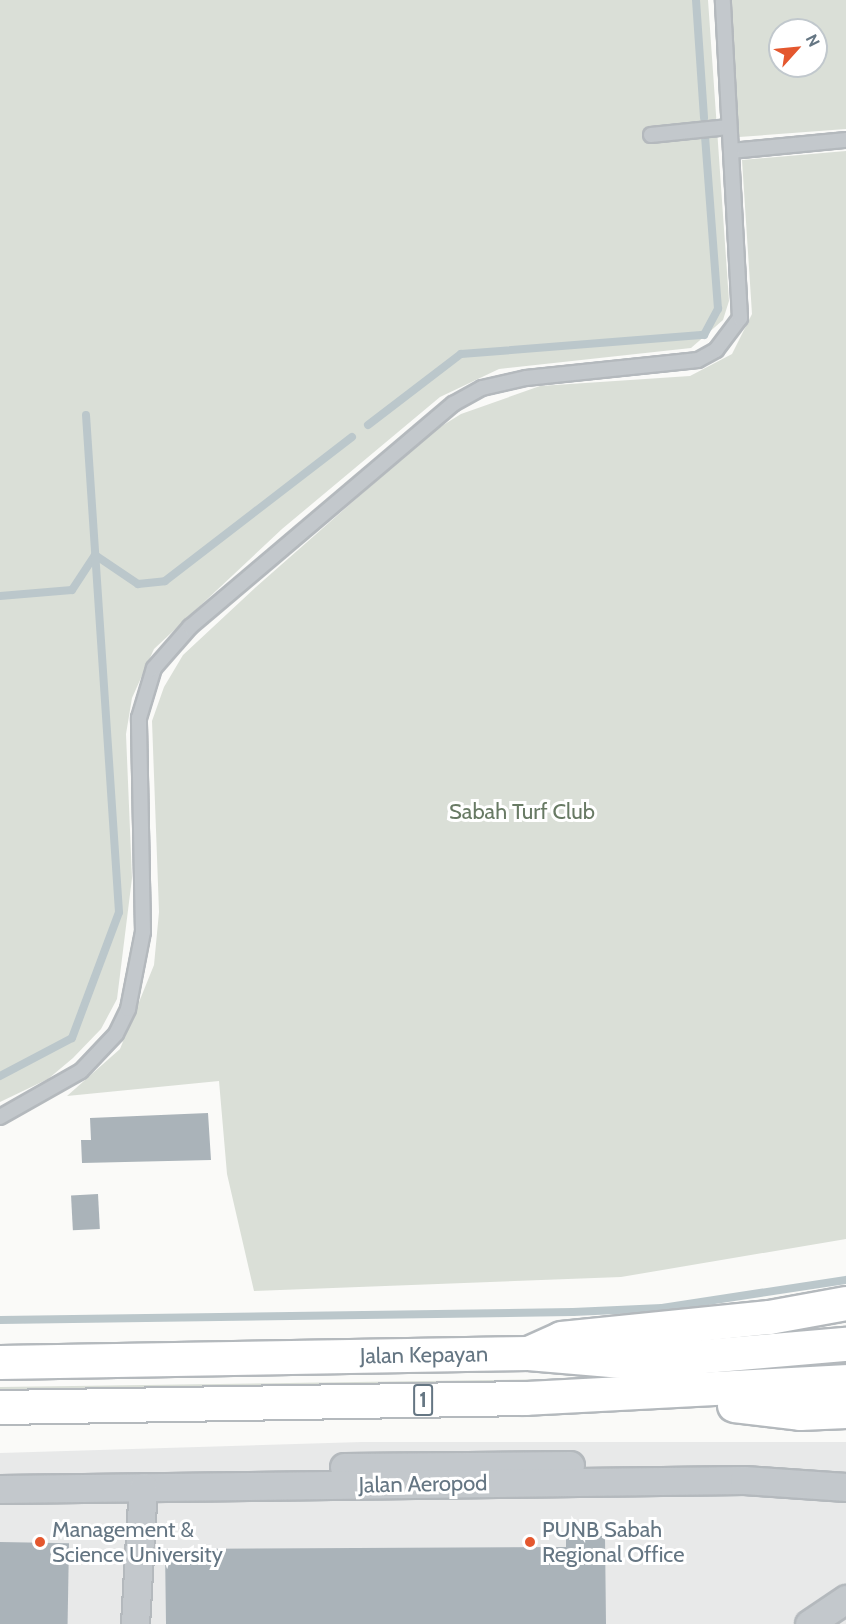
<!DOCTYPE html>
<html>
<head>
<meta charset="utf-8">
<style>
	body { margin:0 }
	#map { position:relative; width:846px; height:1624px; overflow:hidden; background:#fafaf8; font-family:Cabin,sans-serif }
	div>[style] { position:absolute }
	.built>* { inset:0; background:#e8e9e9 }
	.green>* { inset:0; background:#dadfd7 }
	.stream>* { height:8px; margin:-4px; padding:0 4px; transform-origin:4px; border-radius:4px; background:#bbc7cb }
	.building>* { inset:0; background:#aab3b9; transform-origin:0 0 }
	.roads { filter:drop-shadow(2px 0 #b4b9bd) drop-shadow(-2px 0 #b4b9bd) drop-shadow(0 2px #b4b9bd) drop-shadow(0 -2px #b4b9bd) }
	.lane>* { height:14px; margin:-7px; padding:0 7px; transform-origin:7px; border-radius:7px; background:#c3c8cc }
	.street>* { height:27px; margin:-13.5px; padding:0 13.5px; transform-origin:13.5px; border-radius:13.5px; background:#c3c8cc }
	.highway>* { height:33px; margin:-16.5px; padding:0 16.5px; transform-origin:16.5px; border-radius:16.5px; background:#fff }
	.dots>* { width:16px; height:16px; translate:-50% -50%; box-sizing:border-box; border:3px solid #fff; border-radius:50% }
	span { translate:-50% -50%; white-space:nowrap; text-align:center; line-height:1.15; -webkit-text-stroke:6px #fff; paint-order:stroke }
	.shield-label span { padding:2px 4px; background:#fff; border:2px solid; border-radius:4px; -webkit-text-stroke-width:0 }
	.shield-label { font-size:21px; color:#657683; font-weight:700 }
	.park-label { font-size:22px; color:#687a64 }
	.street-label { font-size:22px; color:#657683 }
	.poi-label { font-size:22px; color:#657683 }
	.left { translate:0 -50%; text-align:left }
	.north { position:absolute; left:768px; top:18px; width:60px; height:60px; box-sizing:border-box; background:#fff; border:2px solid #c1c8cd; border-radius:50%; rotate:63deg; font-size:16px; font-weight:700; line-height:24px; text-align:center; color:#657683 }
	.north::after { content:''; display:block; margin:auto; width:21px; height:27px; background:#e4572e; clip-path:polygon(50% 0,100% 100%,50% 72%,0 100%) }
</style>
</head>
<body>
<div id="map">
	<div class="built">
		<i style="clip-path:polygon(362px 1442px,846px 1442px,846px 1624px,0 1624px,0 1453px)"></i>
	</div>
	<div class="green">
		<i style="clip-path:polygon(0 0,708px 0,729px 301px,723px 320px,691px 348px,499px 369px,440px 397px,282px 529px,154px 649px,132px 698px,126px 734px,132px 878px,117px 999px,101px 1029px,73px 1058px,48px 1079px,0 1102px)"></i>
		<i style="clip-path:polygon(evenodd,731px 0,846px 0,846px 129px,739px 137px,731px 0,780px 30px,816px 30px,816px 66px,780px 66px,780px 30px)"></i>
		<i style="clip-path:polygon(846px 151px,846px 1239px,621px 1277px,254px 1291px,227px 1174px,219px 1081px,67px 1096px,120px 1049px,154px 965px,159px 912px,152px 721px,164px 687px,183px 655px,256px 587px,432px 432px,461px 414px,540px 386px,690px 376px,732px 354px,752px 314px,742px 160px)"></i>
		<i style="clip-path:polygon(636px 1378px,638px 1380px,0 1393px,0 1387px)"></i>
	</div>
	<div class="stream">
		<i style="left:696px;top:0;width:118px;rotate:86.1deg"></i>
		<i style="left:368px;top:425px;width:117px;rotate:-37.4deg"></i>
		<i style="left:461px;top:354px;width:244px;rotate:-4.5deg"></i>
		<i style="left:704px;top:335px;width:30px;rotate:-62deg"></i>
		<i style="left:718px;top:309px;width:171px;rotate:-94.3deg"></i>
		<i style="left:0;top:596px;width:72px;rotate:-4.8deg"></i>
		<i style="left:72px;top:590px;width:42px;rotate:-56.7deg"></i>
		<i style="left:95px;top:555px;width:52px;rotate:34deg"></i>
		<i style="left:138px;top:584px;width:27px;rotate:-6deg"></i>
		<i style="left:165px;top:581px;width:236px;rotate:-37.6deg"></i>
		<i style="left:0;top:1076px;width:81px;rotate:-27.8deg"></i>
		<i style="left:72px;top:1038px;width:134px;rotate:-69.5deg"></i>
		<i style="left:119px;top:912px;width:498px;rotate:-93.8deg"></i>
		<i style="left:0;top:1320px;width:573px;rotate:-0.8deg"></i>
		<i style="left:573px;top:1312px;width:89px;rotate:-2.6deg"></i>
		<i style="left:662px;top:1308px;width:186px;rotate:-8.7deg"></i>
	</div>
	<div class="building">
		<i style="clip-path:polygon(208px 1113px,211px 1160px,82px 1163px,81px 1140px,91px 1140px,90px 1118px)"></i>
		<i style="left:98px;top:1194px;width:35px;height:27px;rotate:87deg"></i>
		<i style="clip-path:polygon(566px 1536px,605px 1536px,606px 1624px,166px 1624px,165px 1549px,566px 1547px)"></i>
		<i style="left:0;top:1542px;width:69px;height:82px;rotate:1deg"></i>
	</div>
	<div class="roads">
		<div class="lane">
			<i style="left:651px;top:135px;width:78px;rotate:-5.9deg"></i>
			<i style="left:731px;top:151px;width:116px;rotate:-5.5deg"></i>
			<i style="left:0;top:1117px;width:93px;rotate:-29.6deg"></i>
			<i style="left:81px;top:1071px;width:51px;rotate:-46.6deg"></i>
			<i style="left:116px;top:1034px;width:28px;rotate:-64deg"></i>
			<i style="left:128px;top:1009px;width:78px;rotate:-79deg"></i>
			<i style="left:143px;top:932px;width:214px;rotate:-91.1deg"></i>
			<i style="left:139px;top:718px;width:52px;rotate:-73.3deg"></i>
			<i style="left:154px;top:668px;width:55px;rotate:-48.7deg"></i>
			<i style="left:190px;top:627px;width:345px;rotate:-40.3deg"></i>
			<i style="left:453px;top:404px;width:33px;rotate:-29deg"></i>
			<i style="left:482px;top:388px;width:45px;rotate:-12.8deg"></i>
			<i style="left:526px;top:378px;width:173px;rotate:-6deg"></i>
			<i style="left:698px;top:360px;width:21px;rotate:-29deg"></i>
			<i style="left:716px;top:350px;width:40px;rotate:-53deg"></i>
			<i style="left:740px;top:318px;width:318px;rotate:-93.1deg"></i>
		</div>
		<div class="street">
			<i style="left:344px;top:1467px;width:226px;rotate:-0.5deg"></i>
			<i style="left:0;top:1489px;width:744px;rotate:-0.69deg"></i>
			<i style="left:744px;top:1480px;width:102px;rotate:3.9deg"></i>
			<i style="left:135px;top:1624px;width:137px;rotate:-86.7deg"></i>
			<i style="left:809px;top:1624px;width:45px;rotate:-34deg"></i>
		</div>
		<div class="highway">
			<i style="left:528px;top:1353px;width:36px;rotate:-24deg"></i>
			<i style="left:561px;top:1338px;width:209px;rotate:-5.8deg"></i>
			<i style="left:769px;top:1317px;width:78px;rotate:-10.3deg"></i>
			<i style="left:0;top:1362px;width:528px;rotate:-0.98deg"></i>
			<i style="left:528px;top:1353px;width:106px;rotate:4.9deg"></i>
			<i style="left:634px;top:1362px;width:213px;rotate:-4.9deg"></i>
			<i style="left:734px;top:1405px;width:66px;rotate:6.9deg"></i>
			<i style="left:800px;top:1413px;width:46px;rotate:-2.5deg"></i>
			<i style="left:0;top:1407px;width:525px;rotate:-0.98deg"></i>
			<i style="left:525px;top:1398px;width:321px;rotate:-3deg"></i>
		</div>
	</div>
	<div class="dots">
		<i style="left:40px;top:1542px;background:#e4572e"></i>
		<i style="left:530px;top:1542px;background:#e4572e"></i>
	</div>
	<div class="shield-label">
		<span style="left:423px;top:1400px">1</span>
	</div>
	<div class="park-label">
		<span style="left:522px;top:812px">Sabah Turf Club</span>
	</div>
	<div class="street-label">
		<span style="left:424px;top:1355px;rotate:-1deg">Jalan Kepayan</span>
		<span style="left:423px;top:1484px;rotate:-1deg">Jalan Aeropod</span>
	</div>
	<div class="poi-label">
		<span class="left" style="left:52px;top:1542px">Management &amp;<br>Science University</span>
		<span class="left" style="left:542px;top:1542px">PUNB Sabah<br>Regional Office</span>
	</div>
	<div class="north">N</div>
</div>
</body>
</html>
